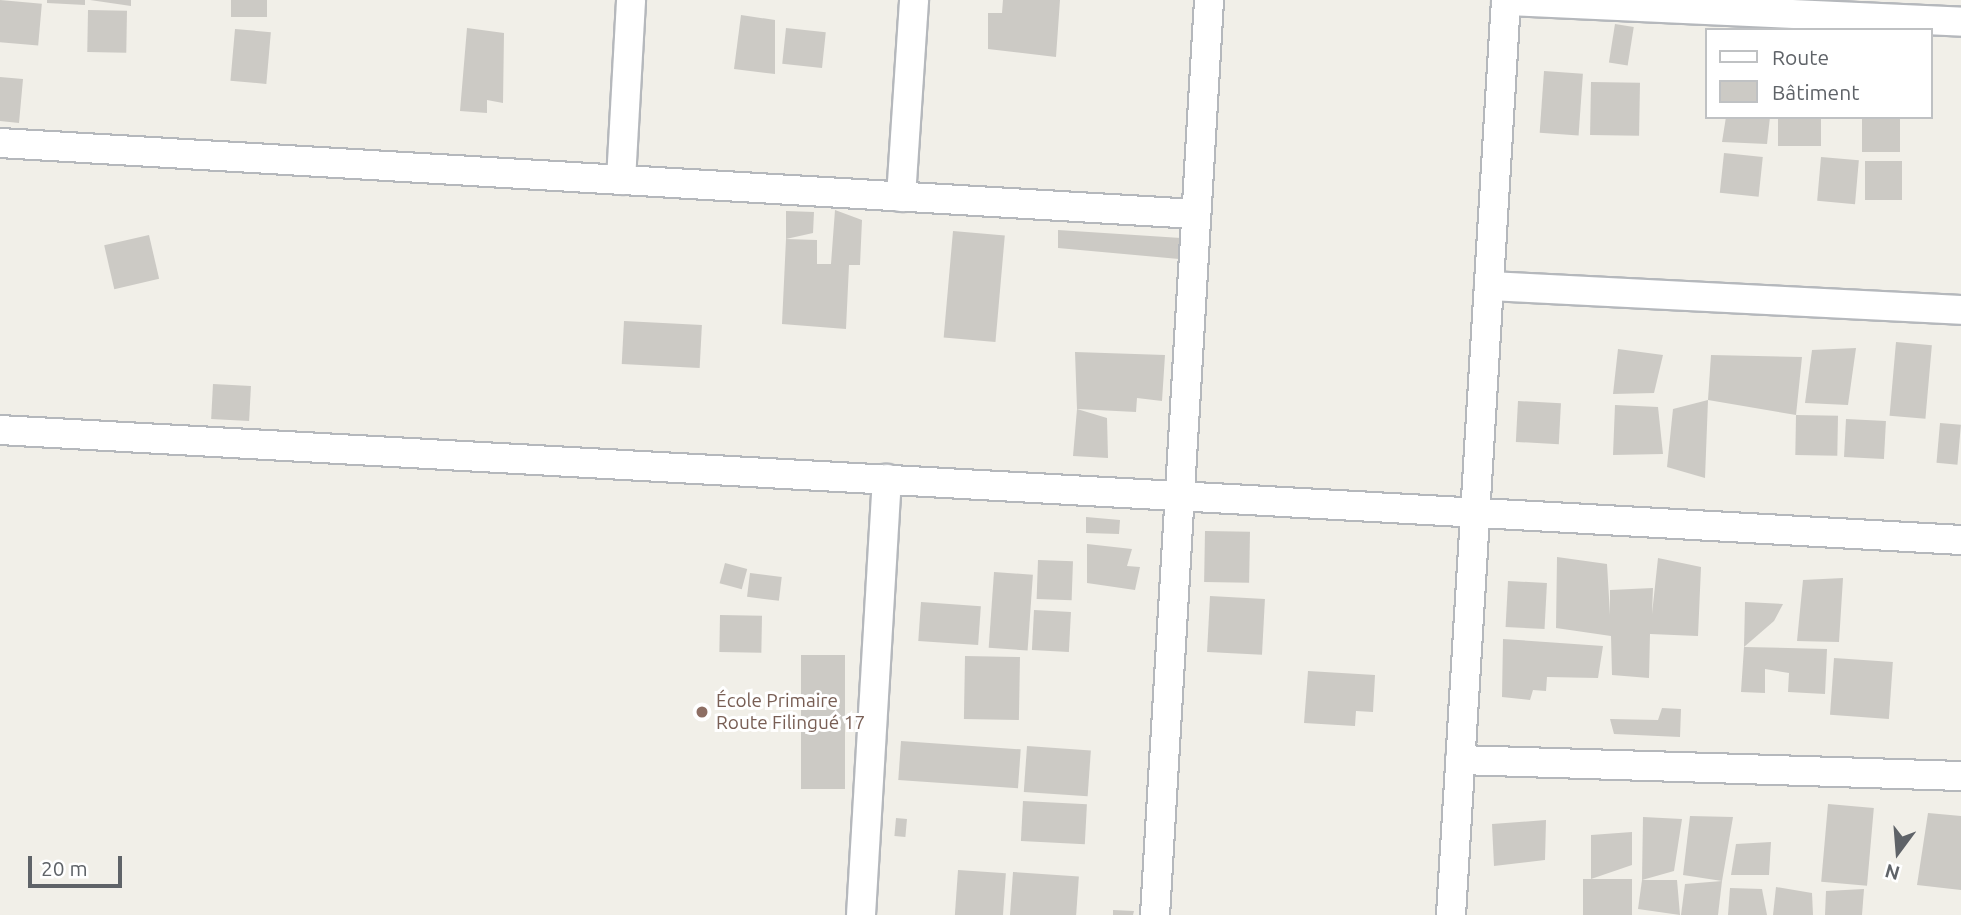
<!DOCTYPE html>
<html>
<head>
<meta charset="utf-8">
<style>
	body { margin:0 }
	#map { position:relative; width:1961px; height:915px; overflow:hidden; background:#f1efe8; font-family:Ubuntu,sans-serif }
	div>[style] { position:absolute }
	.building>* { inset:0; background:#cccac5; transform-origin:0 0 }
	.roads { filter:drop-shadow(2px 0 #b5b8bc) drop-shadow(-2px 0 #b5b8bc) drop-shadow(0 2px #b5b8bc) drop-shadow(0 -2px #b5b8bc) }
	.minor>* { height:28px; margin:-14px; padding:0 14px; transform-origin:14px; border-radius:14px; background:#fff }
	.dots>* { width:19px; height:19px; translate:-50% -50%; box-sizing:border-box; border:4px solid #fff; border-radius:50% }
	span { translate:-50% -50%; white-space:nowrap; text-align:center; line-height:1.15; -webkit-text-stroke:6px #fff; paint-order:stroke }
	.education-label { font-size:19px; color:#785e54 }
	.left { translate:0 -50%; text-align:left }
	.legend { position:absolute; left:1705px; top:28px; width:228px; height:91px; box-sizing:border-box; background:#fff; border:2px solid #bfc1c3; margin:0; padding:9px 12px; list-style:none; font-size:21px; color:#5f6368 }
	.legend li { display:flex; align-items:center; gap:14px; height:35px }
	.legend b { width:35px; border:2px solid #bfc1c3 }
	.north { position:absolute; left:1863px; top:817px; width:70px; height:70px; -webkit-text-stroke:5px #fff; paint-order:stroke; rotate:196deg; font-size:19px; font-weight:700; line-height:28px; text-align:center; color:#5f6368 }
	.north::after { content:''; display:block; margin:auto; width:24px; height:32px; background:#5f6368; clip-path:polygon(50% 0,100% 100%,50% 72%,0 100%) }
	.scale { position:absolute; left:28px; top:856px; width:94px; height:32px; box-sizing:border-box; border:4px solid #5f6368; border-top:0; padding-left:9px; font-size:21px; line-height:24px; white-space:nowrap; color:#5f6368; -webkit-text-stroke:5px #fff; paint-order:stroke }
</style>
</head>
<body>
<div id="map">
	<div class="building">
		<i style="left:0;top:0;width:42px;height:42px;rotate:5deg"></i>
		<i style="clip-path:polygon(47px 0,85px 0,85px 5px,47px 3px)"></i>
		<i style="clip-path:polygon(90px 0,131px 0,131px 6px)"></i>
		<i style="left:231px;top:0;width:36px;height:17px"></i>
		<i style="clip-path:polygon(1003px 0,1060px 0,1056px 57px,988px 49px,988px 13px,1002px 13px)"></i>
		<i style="left:88px;top:10px;width:39px;height:42px;rotate:1deg"></i>
		<i style="clip-path:polygon(741px 15px,775px 20px,775px 74px,734px 69px)"></i>
		<i style="left:1615px;top:24px;width:19px;height:39px;rotate:9deg"></i>
		<i style="clip-path:polygon(467px 28px,504px 33px,503px 103px,487px 100px,487px 113px,460px 111px)"></i>
		<i style="left:786px;top:28px;width:40px;height:36px;rotate:6deg"></i>
		<i style="left:235px;top:29px;width:36px;height:52px;rotate:5deg"></i>
		<i style="left:1544px;top:71px;width:39px;height:62px;rotate:4deg"></i>
		<i style="clip-path:polygon(0 77px,23px 79px,19px 123px,0 121px)"></i>
		<i style="left:1591px;top:82px;width:49px;height:53px;rotate:1deg"></i>
		<i style="clip-path:polygon(1726px 117px,1770px 117px,1767px 144px,1722px 142px)"></i>
		<i style="left:1778px;top:117px;width:43px;height:29px"></i>
		<i style="left:1862px;top:117px;width:38px;height:35px"></i>
		<i style="left:1724px;top:153px;width:39px;height:40px;rotate:6deg"></i>
		<i style="left:1821px;top:157px;width:38px;height:44px;rotate:5deg"></i>
		<i style="left:1865px;top:161px;width:37px;height:39px"></i>
		<i style="clip-path:polygon(835px 210px,862px 220px,860px 265px,849px 265px,846px 329px,782px 324px,786px 239px,817px 240px,817px 264px,831px 264px)"></i>
		<i style="clip-path:polygon(786px 211px,814px 212px,813px 233px,786px 239px)"></i>
		<i style="clip-path:polygon(1058px 230px,1181px 238px,1179px 259px,1058px 248px)"></i>
		<i style="left:953px;top:231px;width:52px;height:107px;rotate:5deg"></i>
		<i style="left:149px;top:235px;width:45px;height:46px;rotate:77deg"></i>
		<i style="left:624px;top:321px;width:78px;height:43px;rotate:3deg"></i>
		<i style="left:1896px;top:342px;width:36px;height:74px;rotate:5deg"></i>
		<i style="clip-path:polygon(1856px 348px,1848px 405px,1805px 403px,1812px 350px)"></i>
		<i style="clip-path:polygon(1618px 349px,1663px 355px,1654px 393px,1613px 394px)"></i>
		<i style="clip-path:polygon(1075px 352px,1165px 355px,1162px 401px,1137px 398px,1136px 412px,1077px 409px)"></i>
		<i style="clip-path:polygon(1711px 355px,1802px 357px,1796px 415px,1708px 400px)"></i>
		<i style="left:213px;top:384px;width:38px;height:35px;rotate:3deg"></i>
		<i style="clip-path:polygon(1708px 400px,1705px 478px,1667px 467px,1673px 409px)"></i>
		<i style="left:1518px;top:401px;width:43px;height:41px;rotate:3deg"></i>
		<i style="clip-path:polygon(1615px 405px,1658px 407px,1663px 454px,1613px 455px)"></i>
		<i style="clip-path:polygon(1077px 409px,1107px 418px,1108px 458px,1073px 456px)"></i>
		<i style="left:1796px;top:415px;width:42px;height:40px;rotate:1deg"></i>
		<i style="left:1846px;top:419px;width:40px;height:38px;rotate:3deg"></i>
		<i style="left:1940px;top:423px;width:21px;height:40px;rotate:5deg"></i>
		<i style="clip-path:polygon(1086px 517px,1120px 520px,1119px 534px,1086px 533px)"></i>
		<i style="left:1205px;top:531px;width:45px;height:51px;rotate:1deg"></i>
		<i style="clip-path:polygon(1087px 544px,1132px 549px,1127px 566px,1140px 567px,1135px 590px,1087px 583px)"></i>
		<i style="clip-path:polygon(1557px 557px,1607px 564px,1610px 615px,1610px 590px,1653px 588px,1652px 614px,1658px 558px,1701px 567px,1698px 636px,1650px 634px,1649px 678px,1612px 675px,1611px 636px,1556px 628px)"></i>
		<i style="left:1038px;top:560px;width:35px;height:39px;rotate:2deg"></i>
		<i style="left:725px;top:563px;width:23px;height:21px;rotate:15deg"></i>
		<i style="left:994px;top:572px;width:39px;height:76px;rotate:4deg"></i>
		<i style="left:750px;top:573px;width:32px;height:24px;rotate:7deg"></i>
		<i style="clip-path:polygon(1843px 578px,1839px 642px,1797px 641px,1803px 580px)"></i>
		<i style="left:1508px;top:581px;width:39px;height:46px;rotate:3deg"></i>
		<i style="left:1210px;top:596px;width:55px;height:56px;rotate:3deg"></i>
		<i style="left:921px;top:602px;width:60px;height:39px;rotate:4deg"></i>
		<i style="clip-path:polygon(1745px 602px,1783px 604px,1774px 621px,1744px 647px)"></i>
		<i style="left:1034px;top:610px;width:37px;height:40px;rotate:3deg"></i>
		<i style="left:720px;top:615px;width:42px;height:37px;rotate:1deg"></i>
		<i style="clip-path:polygon(1503px 639px,1603px 646px,1598px 678px,1547px 677px,1546px 691px,1533px 690px,1530px 700px,1502px 697px)"></i>
		<i style="clip-path:polygon(1744px 647px,1827px 649px,1825px 694px,1788px 692px,1789px 673px,1765px 669px,1765px 693px,1741px 692px)"></i>
		<i style="left:801px;top:655px;width:44px;height:134px"></i>
		<i style="left:965px;top:656px;width:55px;height:63px;rotate:1deg"></i>
		<i style="left:1834px;top:658px;width:59px;height:57px;rotate:4deg"></i>
		<i style="clip-path:polygon(1308px 671px,1375px 675px,1373px 712px,1356px 711px,1355px 726px,1304px 723px)"></i>
		<i style="clip-path:polygon(1662px 708px,1681px 709px,1680px 737px,1614px 734px,1610px 719px,1658px 720px)"></i>
		<i style="left:901px;top:741px;width:120px;height:39px;rotate:4deg"></i>
		<i style="left:1027px;top:746px;width:64px;height:46px;rotate:4deg"></i>
		<i style="left:1023px;top:801px;width:64px;height:40px;rotate:3deg"></i>
		<i style="left:1828px;top:804px;width:46px;height:78px;rotate:5deg"></i>
		<i style="clip-path:polygon(1928px 813px,1961px 816px,1961px 890px,1917px 885px)"></i>
		<i style="clip-path:polygon(1690px 816px,1733px 817px,1722px 881px,1683px 875px)"></i>
		<i style="clip-path:polygon(1643px 817px,1682px 819px,1674px 871px,1642px 880px)"></i>
		<i style="left:896px;top:818px;width:11px;height:18px;rotate:5deg"></i>
		<i style="clip-path:polygon(1546px 820px,1545px 860px,1494px 866px,1492px 824px)"></i>
		<i style="clip-path:polygon(1632px 832px,1632px 865px,1591px 879px,1591px 835px)"></i>
		<i style="clip-path:polygon(1771px 842px,1769px 875px,1731px 875px,1736px 844px)"></i>
		<i style="left:958px;top:870px;width:48px;height:45px;rotate:4deg"></i>
		<i style="left:1013px;top:872px;width:66px;height:43px;rotate:4deg"></i>
		<i style="left:1583px;top:879px;width:49px;height:36px"></i>
		<i style="clip-path:polygon(1642px 880px,1677px 880px,1680px 915px,1638px 909px)"></i>
		<i style="clip-path:polygon(1722px 881px,1718px 915px,1681px 915px,1685px 884px)"></i>
		<i style="clip-path:polygon(1776px 887px,1812px 893px,1813px 915px,1773px 915px)"></i>
		<i style="clip-path:polygon(1730px 888px,1762px 889px,1767px 915px,1728px 915px)"></i>
		<i style="clip-path:polygon(1864px 889px,1862px 915px,1825px 915px,1826px 891px)"></i>
		<i style="clip-path:polygon(1113px 910px,1134px 911px,1133px 915px,1113px 915px)"></i>
	</div>
	<div class="roads">
		<div class="minor">
			<i style="left:1506px;top:1px;width:455px;rotate:2.6deg"></i>
			<i style="left:0;top:143px;width:1198px;rotate:3.4deg"></i>
			<i style="left:621px;top:180px;width:180px;rotate:-86.8deg"></i>
			<i style="left:901px;top:197px;width:197px;rotate:-86.2deg"></i>
			<i style="left:1489px;top:286px;width:473px;rotate:2.9deg"></i>
			<i style="left:0;top:430px;width:1964px;rotate:3.21deg"></i>
			<i style="left:1460px;top:760px;width:501px;rotate:1.83deg"></i>
			<i style="left:861px;top:915px;width:437px;rotate:-86.6deg"></i>
			<i style="left:1155px;top:915px;width:917px;rotate:-86.62deg"></i>
			<i style="left:1451px;top:915px;width:917px;rotate:-86.56deg"></i>
		</div>
	</div>
	<div class="dots">
		<i style="left:702px;top:712px;background:#8d6e63"></i>
	</div>
	<div class="education-label">
		<span class="left" style="left:716px;top:712px">École Primaire<br>Route Filingué 17</span>
	</div>
	<ul class="legend">
	<li><b style="height:9px;background:#fff"></b>Route</li>
	<li><b style="height:19px;background:#cccac5"></b>Bâtiment</li>
	</ul>
	<div class="north">N</div>
	<div class="scale">20 m</div>
</div>
</body>
</html>
